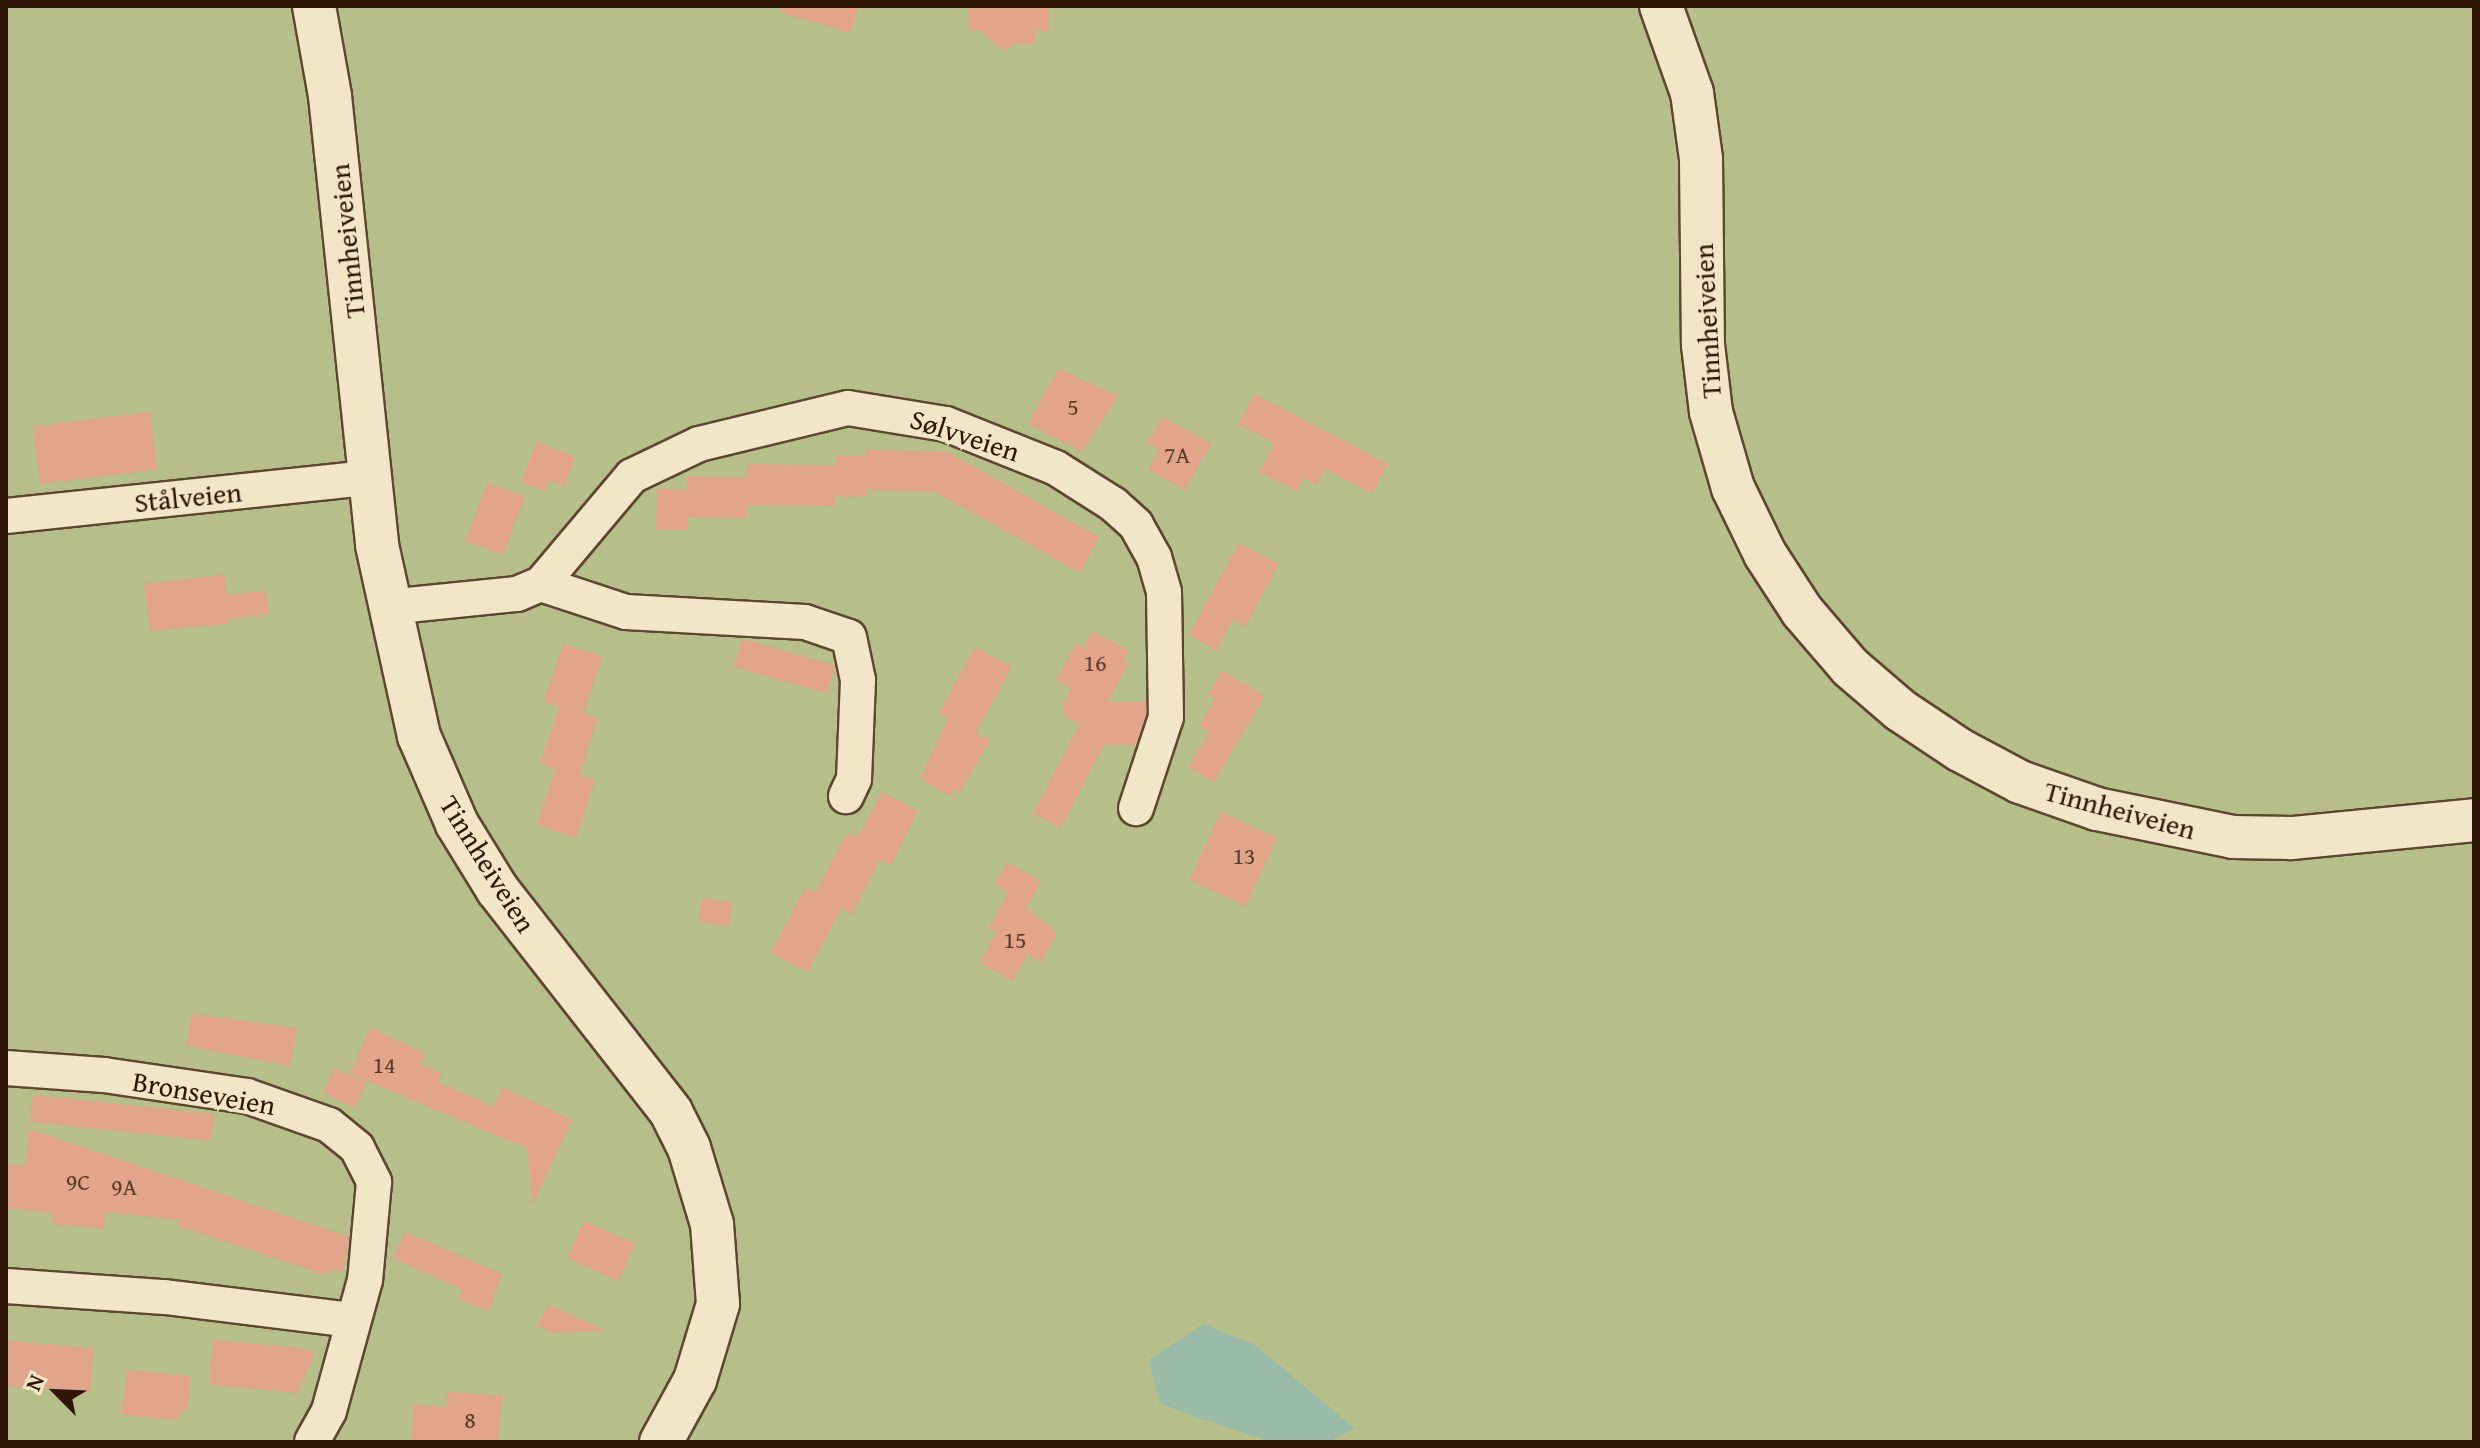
<!DOCTYPE html>
<html>
<head>
<meta charset="utf-8">
<style>
	body { margin:0 }
	#map { position:relative; width:2480px; height:1448px; overflow:hidden; background:#ebd7aa; font-family:"Gentium Book Plus",serif }
	div>[style] { position:absolute }
	.green>* { inset:0; background:#b6be8a; transform-origin:0 0 }
	.water>* { inset:0; background:#99baa6 }
	.building>* { inset:0; background:#e2a48a; transform-origin:0 0 }
	.roads { filter:drop-shadow(2px 0 #5e4630) drop-shadow(-2px 0 #5e4630) drop-shadow(0 2px #5e4630) drop-shadow(0 -2px #5e4630) }
	.minor>* { height:34px; margin:-17px; padding:0 17px; transform-origin:17px; border-radius:17px; background:#f2e5c8 }
	.tertiary>* { height:42px; margin:-21px; padding:0 21px; transform-origin:21px; border-radius:21px; background:#f2e5c8 }
	span { translate:-50% -50%; white-space:nowrap; text-align:center; line-height:1.15; -webkit-text-stroke:7px #f2e5c8; paint-order:stroke }
	.number-label { font-size:24px; color:#5c3a28 }
	.number-label span { -webkit-text-stroke-width:0 }
	.street-label { font-size:28px; color:#2f1607 }
	.frame { position:absolute; inset:0; border:8px solid #2f1607; pointer-events:none }
	.north { position:absolute; left:16px; top:1352px; width:80px; height:80px; -webkit-text-stroke:6px #f2e5c8; paint-order:stroke; rotate:294deg; font-size:22px; font-weight:700; line-height:32px; text-align:center; color:#2f1607 }
	.north::after { content:''; display:block; margin:auto; width:28px; height:36px; background:#2f1607; clip-path:polygon(50% 0,100% 100%,50% 72%,0 100%) }
</style>
</head>
<body>
<div id="map">
	<div class="green">
		<i style="left:6px;top:6px;width:2468px;height:1436px"></i>
	</div>
	<div class="water">
		<i style="clip-path:polygon(1204px 1324px,1255px 1345px,1354px 1428px,1329px 1442px,1271px 1442px,1160px 1404px,1149px 1360px)"></i>
	</div>
	<div class="building">
		<i style="clip-path:polygon(782px 6px,859px 6px,850px 33px,781px 12px)"></i>
		<i style="clip-path:polygon(969px 6px,1049px 6px,1049px 31px,1035px 31px,1035px 44px,1013px 44px,1005px 52px,980px 30px,968px 30px)"></i>
		<i style="clip-path:polygon(1058px 369px,1118px 396px,1082px 452px,1028px 424px)"></i>
		<i style="clip-path:polygon(1254px 394px,1388px 464px,1372px 494px,1325px 469px,1317px 485px,1304px 478px,1297px 491px,1260px 472px,1274px 443px,1238px 425px)"></i>
		<i style="left:150px;top:412px;width:58px;height:118px;rotate:83deg"></i>
		<i style="clip-path:polygon(1162px 417px,1211px 443px,1185px 490px,1148px 470px,1159px 450px,1147px 444px)"></i>
		<i style="clip-path:polygon(537px 442px,575px 457px,564px 486px,549px 481px,545px 491px,521px 482px)"></i>
		<i style="clip-path:polygon(866px 450px,947px 452px,1099px 537px,1080px 573px,935px 492px,866px 490px,866px 497px,835px 496px,835px 506px,747px 505px,747px 518px,688px 517px,688px 530px,656px 530px,657px 489px,687px 490px,687px 476px,747px 478px,747px 464px,836px 466px,836px 456px,866px 456px)"></i>
		<i style="left:487px;top:483px;width:40px;height:62px;rotate:20deg"></i>
		<i style="clip-path:polygon(1239px 543px,1279px 564px,1246px 626px,1233px 619px,1216px 651px,1189px 635px)"></i>
		<i style="clip-path:polygon(224px 575px,227px 595px,266px 591px,269px 614px,229px 619px,230px 624px,150px 631px,144px 584px)"></i>
		<i style="clip-path:polygon(1092px 631px,1129px 651px,1124px 661px,1128px 664px,1108px 702px,1146px 702px,1146px 714px,1136px 745px,1104px 745px,1061px 828px,1033px 814px,1079px 725px,1065px 716px,1063px 707px,1071px 688px,1056px 680px,1076px 644px,1083px 648px)"></i>
		<i style="left:742px;top:639px;width:97px;height:29px;rotate:16deg"></i>
		<i style="clip-path:polygon(563px 644px,602px 656px,584px 714px,598px 718px,580px 775px,595px 780px,576px 838px,537px 825px,556px 769px,540px 764px,559px 707px,544px 702px)"></i>
		<i style="clip-path:polygon(975px 647px,1012px 667px,976px 733px,990px 740px,960px 793px,954px 790px,951px 796px,920px 779px,948px 719px,939px 713px)"></i>
		<i style="clip-path:polygon(1222px 671px,1265px 696px,1214px 782px,1188px 768px,1209px 732px,1199px 726px,1215px 699px,1208px 695px)"></i>
		<i style="clip-path:polygon(882px 792px,918px 811px,891px 865px,880px 860px,852px 914px,841px 908px,808px 972px,771px 953px,805px 888px,815px 893px,843px 840px,850px 833px,858px 837px)"></i>
		<i style="left:1221px;top:812px;width:62px;height:75px;rotate:25deg"></i>
		<i style="clip-path:polygon(1007px 862px,1041px 881px,1026px 908px,1057px 932px,1041px 962px,1027px 955px,1013px 981px,980px 963px,996px 932px,989px 928px,1008px 892px,995px 884px)"></i>
		<i style="left:702px;top:898px;width:31px;height:24px;rotate:9deg"></i>
		<i style="clip-path:polygon(192px 1014px,297px 1028px,290px 1066px,186px 1046px)"></i>
		<i style="clip-path:polygon(370px 1028px,425px 1053px,420px 1064px,442px 1074px,438px 1082px,494px 1107px,503px 1088px,572px 1120px,533px 1204px,527px 1148px,350px 1074px)"></i>
		<i style="left:335px;top:1068px;width:35px;height:28px;rotate:25deg"></i>
		<i style="left:33px;top:1095px;width:182px;height:27px;rotate:6deg"></i>
		<i style="clip-path:polygon(29px 1129px,349px 1237px,343px 1270px,323px 1274px,178px 1226px,180px 1220px,105px 1212px,104px 1229px,52px 1224px,53px 1213px,6px 1208px,6px 1164px,25px 1166px)"></i>
		<i style="left:584px;top:1221px;width:56px;height:41px;rotate:24deg"></i>
		<i style="clip-path:polygon(405px 1232px,502px 1274px,489px 1311px,459px 1300px,462px 1290px,393px 1258px)"></i>
		<i style="clip-path:polygon(549px 1305px,606px 1331px,554px 1333px,537px 1326px)"></i>
		<i style="clip-path:polygon(213px 1340px,302px 1348px,315px 1352px,298px 1393px,209px 1385px)"></i>
		<i style="left:9px;top:1341px;width:85px;height:45px;rotate:5deg"></i>
		<i style="clip-path:polygon(128px 1370px,191px 1376px,187px 1412px,181px 1411px,179px 1420px,121px 1415px)"></i>
		<i style="clip-path:polygon(448px 1392px,502px 1396px,498px 1442px,411px 1442px,414px 1405px,446px 1407px)"></i>
	</div>
	<div class="roads">
		<div class="minor">
			<i style="left:6px;top:516px;width:366px;rotate:-6deg"></i>
			<i style="left:541px;top:584px;width:89px;rotate:18.2deg"></i>
			<i style="left:626px;top:612px;width:179px;rotate:3.2deg"></i>
			<i style="left:805px;top:622px;width:46px;rotate:18.8deg"></i>
			<i style="left:849px;top:637px;width:44px;rotate:78.2deg"></i>
			<i style="left:858px;top:680px;width:99px;rotate:92.3deg"></i>
			<i style="left:854px;top:779px;width:19px;rotate:115deg"></i>
			<i style="left:388px;top:607px;width:130px;rotate:-5.8deg"></i>
			<i style="left:517px;top:594px;width:26px;rotate:-23deg"></i>
			<i style="left:541px;top:584px;width:141px;rotate:-49.9deg"></i>
			<i style="left:632px;top:476px;width:74px;rotate:-25.5deg"></i>
			<i style="left:699px;top:444px;width:153px;rotate:-13.6deg"></i>
			<i style="left:848px;top:408px;width:99px;rotate:9.3deg"></i>
			<i style="left:946px;top:424px;width:118px;rotate:21.8deg"></i>
			<i style="left:1056px;top:468px;width:67px;rotate:32.3deg"></i>
			<i style="left:1113px;top:504px;width:31px;rotate:42deg"></i>
			<i style="left:1136px;top:525px;width:37px;rotate:61deg"></i>
			<i style="left:1154px;top:557px;width:36px;rotate:74deg"></i>
			<i style="left:1164px;top:592px;width:125px;rotate:89.1deg"></i>
			<i style="left:1166px;top:717px;width:96px;rotate:108.2deg"></i>
			<i style="left:6px;top:1068px;width:98px;rotate:4.1deg"></i>
			<i style="left:104px;top:1075px;width:145px;rotate:8.4deg"></i>
			<i style="left:247px;top:1096px;width:87px;rotate:19.5deg"></i>
			<i style="left:329px;top:1125px;width:36px;rotate:39deg"></i>
			<i style="left:357px;top:1148px;width:38px;rotate:63deg"></i>
			<i style="left:374px;top:1182px;width:98px;rotate:95.2deg"></i>
			<i style="left:365px;top:1280px;width:136px;rotate:105.4deg"></i>
			<i style="left:329px;top:1411px;width:35px;rotate:119deg"></i>
			<i style="left:6px;top:1286px;width:159px;rotate:4deg"></i>
			<i style="left:165px;top:1297px;width:189px;rotate:7deg"></i>
		</div>
		<div class="tertiary">
			<i style="left:314px;top:6px;width:91px;rotate:79.9deg"></i>
			<i style="left:330px;top:96px;width:451px;rotate:84deg"></i>
			<i style="left:377px;top:545px;width:196px;rotate:77.6deg"></i>
			<i style="left:419px;top:736px;width:96px;rotate:66.6deg"></i>
			<i style="left:457px;top:824px;width:76px;rotate:58.4deg"></i>
			<i style="left:497px;top:889px;width:283px;rotate:52deg"></i>
			<i style="left:671px;top:1112px;width:40px;rotate:63.4deg"></i>
			<i style="left:689px;top:1148px;width:79px;rotate:73.2deg"></i>
			<i style="left:712px;top:1224px;width:80px;rotate:85.7deg"></i>
			<i style="left:718px;top:1304px;width:79px;rotate:106.8deg"></i>
			<i style="left:695px;top:1380px;width:71px;rotate:118.7deg"></i>
			<i style="left:1661px;top:6px;width:92px;rotate:70.4deg"></i>
			<i style="left:1692px;top:93px;width:67px;rotate:82.2deg"></i>
			<i style="left:1701px;top:159px;width:186px;rotate:89.4deg"></i>
			<i style="left:1703px;top:345px;width:67px;rotate:83.2deg"></i>
			<i style="left:1711px;top:412px;width:79px;rotate:73.9deg"></i>
			<i style="left:1733px;top:488px;width:73px;rotate:64.1deg"></i>
			<i style="left:1765px;top:554px;width:68px;rotate:57deg"></i>
			<i style="left:1802px;top:611px;width:74px;rotate:49.4deg"></i>
			<i style="left:1850px;top:667px;width:66px;rotate:40.7deg"></i>
			<i style="left:1900px;top:710px;width:72px;rotate:33.7deg"></i>
			<i style="left:1960px;top:750px;width:68px;rotate:28.1deg"></i>
			<i style="left:2020px;top:782px;width:82px;rotate:19.3deg"></i>
			<i style="left:2097px;top:809px;width:139px;rotate:11.6deg"></i>
			<i style="left:2233px;top:837px;width:59px;rotate:1deg"></i>
			<i style="left:2292px;top:838px;width:183px;rotate:-5.6deg"></i>
		</div>
	</div>
	<div class="number-label">
		<span style="left:1073px;top:407px">5</span>
		<span style="left:1177px;top:455px">7A</span>
		<span style="left:1095px;top:663px">16</span>
		<span style="left:1244px;top:856px">13</span>
		<span style="left:1015px;top:940px">15</span>
		<span style="left:384px;top:1065px">14</span>
		<span style="left:78px;top:1182px">9C</span>
		<span style="left:124px;top:1187px">9A</span>
		<span style="left:470px;top:1420px">8</span>
	</div>
	<div class="street-label">
		<span style="left:347px;top:241px;rotate:-96deg">Tinnheiveien</span>
		<span style="left:1707px;top:321px;rotate:-93deg">Tinnheiveien</span>
		<span style="left:965px;top:435px;rotate:18deg">Sølvveien</span>
		<span style="left:188px;top:497px;rotate:-6deg">Stålveien</span>
		<span style="left:2120px;top:810px;rotate:15deg">Tinnheiveien</span>
		<span style="left:488px;top:864px;rotate:58deg">Tinnheiveien</span>
		<span style="left:204px;top:1093px;rotate:10deg">Bronseveien</span>
	</div>
	<div class="frame"></div>
	<div class="north">N</div>
</div>
</body>
</html>
